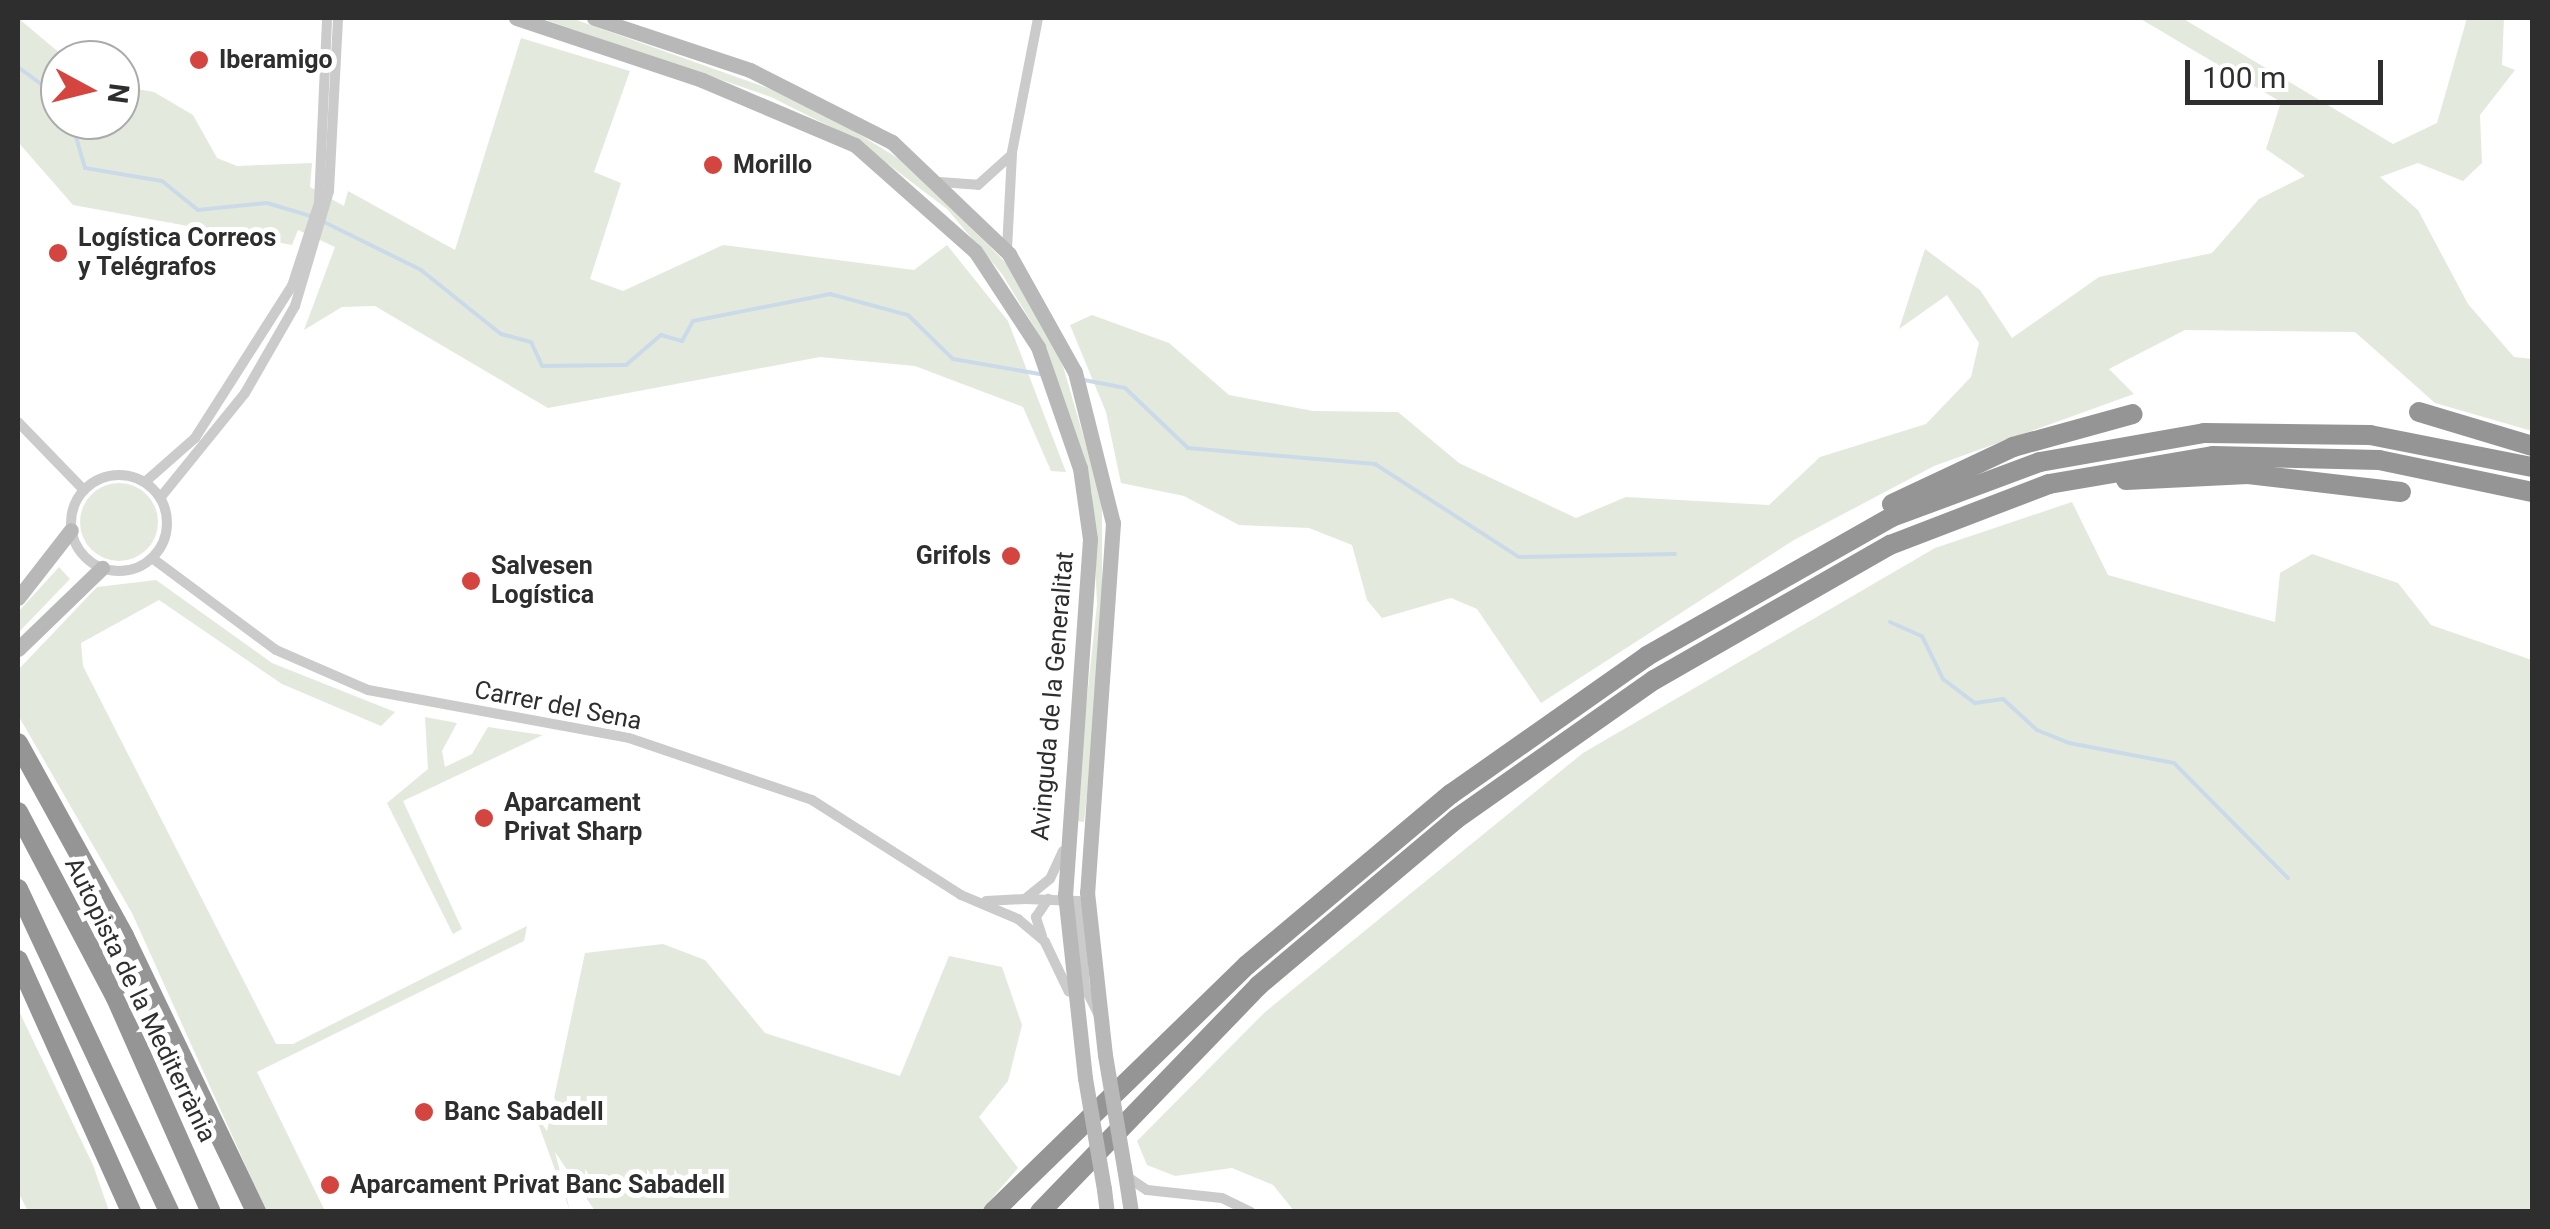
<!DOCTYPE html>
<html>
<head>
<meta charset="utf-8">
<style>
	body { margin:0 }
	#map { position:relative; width:2550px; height:1229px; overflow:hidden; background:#fff; font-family:Roboto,sans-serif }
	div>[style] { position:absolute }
	.green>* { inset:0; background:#e3eadd }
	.round { border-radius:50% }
	.stream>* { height:4px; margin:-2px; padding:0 2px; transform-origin:2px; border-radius:2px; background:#cbdae8 }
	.street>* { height:10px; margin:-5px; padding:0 5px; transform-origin:5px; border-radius:5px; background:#cbcbcb }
	.street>.ring { margin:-5px; padding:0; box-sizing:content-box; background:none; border:10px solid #cbcbcb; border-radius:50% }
	.secondary>* { height:15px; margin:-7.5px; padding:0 7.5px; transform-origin:7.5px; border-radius:7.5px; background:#b8b8b8 }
	.highway>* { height:20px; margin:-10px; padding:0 10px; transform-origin:10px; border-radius:10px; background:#959595 }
	.secondary-bridge>* { height:15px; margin:-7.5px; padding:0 7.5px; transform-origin:7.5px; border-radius:7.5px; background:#b8b8b8 }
	.dots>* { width:28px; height:28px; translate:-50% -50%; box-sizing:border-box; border:5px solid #fff; border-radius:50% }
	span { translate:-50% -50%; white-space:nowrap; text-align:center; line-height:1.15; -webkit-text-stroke:10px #fff; paint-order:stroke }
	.poi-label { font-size:25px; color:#2e2e2e; font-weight:700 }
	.left { translate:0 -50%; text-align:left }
	.right { translate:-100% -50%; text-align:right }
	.street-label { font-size:25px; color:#2e2e2e }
	.frame { position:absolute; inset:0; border:20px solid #2e2e2e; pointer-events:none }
	.north { position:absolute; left:40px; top:40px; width:100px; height:100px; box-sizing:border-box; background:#fff; border:2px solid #ababab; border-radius:50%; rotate:97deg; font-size:28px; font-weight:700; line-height:40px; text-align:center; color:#2e2e2e }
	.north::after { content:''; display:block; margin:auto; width:35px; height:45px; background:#d44540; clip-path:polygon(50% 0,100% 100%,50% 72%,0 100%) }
	.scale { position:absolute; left:2185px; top:60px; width:198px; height:45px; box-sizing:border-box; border:5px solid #2e2e2e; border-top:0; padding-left:12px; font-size:30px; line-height:35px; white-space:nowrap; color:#2e2e2e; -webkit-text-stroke:8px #fff; paint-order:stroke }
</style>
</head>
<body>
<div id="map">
	<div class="green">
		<i style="clip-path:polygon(18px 18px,68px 60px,60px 60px,60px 120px,120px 120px,120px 86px,154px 92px,193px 115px,217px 158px,237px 166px,312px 163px,310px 187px,344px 206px,348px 191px,455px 250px,521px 38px,630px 71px,594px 172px,621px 183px,590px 279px,623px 291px,723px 245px,914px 270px,947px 245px,1008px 321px,1066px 472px,1051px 471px,1023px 407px,915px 366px,820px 357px,548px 408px,375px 306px,342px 307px,304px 330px,335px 247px,298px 230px,292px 245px,73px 205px,18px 142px)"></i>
		<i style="clip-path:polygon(540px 18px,571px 18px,807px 102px,909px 165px,1005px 262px,1058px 349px,1102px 500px,1102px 662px,1084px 822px,1074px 821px,1097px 604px,1092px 493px,1047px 348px,1002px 274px,947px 209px,855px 139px,771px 97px)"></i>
		<i style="clip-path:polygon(2139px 18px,2182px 18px,2393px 144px,2437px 123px,2467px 18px,2504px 18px,2502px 65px,2515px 70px,2480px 115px,2482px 163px,2463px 181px,2418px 163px,2380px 177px,2418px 210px,2468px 304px,2514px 357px,2532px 359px,2532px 431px,2435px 403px,2355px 332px,2185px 330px,2109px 369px,2134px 394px,1934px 466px,1794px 540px,1541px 703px,1477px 609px,1451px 598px,1382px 618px,1367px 600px,1352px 545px,1309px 528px,1239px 525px,1184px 496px,1121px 483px,1106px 412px,1070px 325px,1092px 315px,1169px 343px,1229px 395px,1313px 411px,1398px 412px,1459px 463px,1576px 518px,1626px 497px,1769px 505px,1820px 457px,1926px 424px,1971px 377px,1979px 343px,1947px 295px,1899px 329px,1925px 249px,1980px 290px,2012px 338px,2099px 277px,2212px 253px,2259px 199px,2305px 176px,2266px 149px,2281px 102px)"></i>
		<i class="round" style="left:80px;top:483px;width:78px;height:78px"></i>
		<i style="clip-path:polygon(2072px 502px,2108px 575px,2275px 622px,2280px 573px,2312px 554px,2398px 583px,2431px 625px,2532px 660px,2532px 1211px,1295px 1212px,1273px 1185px,1232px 1168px,1175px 1176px,1147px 1165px,1137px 1141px,1264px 1013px,1583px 753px,1935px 548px)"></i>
		<i style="clip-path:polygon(59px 567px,70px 579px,18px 633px,18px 612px)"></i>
		<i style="clip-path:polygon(156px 580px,272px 663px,395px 712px,381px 726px,282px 684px,159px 600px,81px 643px,83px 666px,276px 1044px,293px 1044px,527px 926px,524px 941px,257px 1072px,325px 1211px,266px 1211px,132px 913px,18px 715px,18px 670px,97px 587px)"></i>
		<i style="clip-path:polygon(425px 717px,457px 723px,442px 751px,445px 767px,472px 754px,488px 727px,543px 735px,403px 801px,462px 929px,453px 934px,387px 803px,428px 769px)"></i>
		<i style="clip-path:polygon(663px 944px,705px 960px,765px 1033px,900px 1076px,949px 956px,1002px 967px,1022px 1025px,1008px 1081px,979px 1117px,1018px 1168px,981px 1211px,595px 1211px,555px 1152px,570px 1211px,534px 1112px,547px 1131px,585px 953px)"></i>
		<i style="clip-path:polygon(18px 1009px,93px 1165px,109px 1211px,28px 1211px,18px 1192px)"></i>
	</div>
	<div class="stream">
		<i style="left:18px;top:67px;width:52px;rotate:36.4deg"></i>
		<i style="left:71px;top:120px;width:50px;rotate:73.7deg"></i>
		<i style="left:85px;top:168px;width:78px;rotate:9.6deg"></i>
		<i style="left:162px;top:181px;width:46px;rotate:38.9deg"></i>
		<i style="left:198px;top:210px;width:69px;rotate:-5.8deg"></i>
		<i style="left:267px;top:203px;width:46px;rotate:16.5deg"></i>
		<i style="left:320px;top:220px;width:113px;rotate:26.3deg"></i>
		<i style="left:421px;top:270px;width:102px;rotate:38.7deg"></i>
		<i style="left:501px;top:334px;width:31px;rotate:15deg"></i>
		<i style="left:531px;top:342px;width:26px;rotate:65deg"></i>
		<i style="left:542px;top:366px;width:84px;rotate:-0.7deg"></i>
		<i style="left:626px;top:365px;width:46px;rotate:-40.6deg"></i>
		<i style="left:661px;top:335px;width:22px;rotate:16deg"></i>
		<i style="left:682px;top:341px;width:23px;rotate:-61deg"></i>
		<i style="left:693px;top:321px;width:140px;rotate:-11.1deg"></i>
		<i style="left:830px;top:294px;width:81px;rotate:15.1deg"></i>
		<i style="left:908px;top:315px;width:63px;rotate:44.4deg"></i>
		<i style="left:953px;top:359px;width:88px;rotate:9.8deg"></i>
		<i style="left:1084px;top:380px;width:42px;rotate:11deg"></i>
		<i style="left:1125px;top:388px;width:87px;rotate:43.6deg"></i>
		<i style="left:1188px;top:448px;width:188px;rotate:4.9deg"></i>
		<i style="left:1375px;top:464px;width:171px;rotate:32.9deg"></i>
		<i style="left:1519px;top:557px;width:156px;rotate:-1.1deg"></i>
		<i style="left:1890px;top:622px;width:35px;rotate:24deg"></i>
		<i style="left:1922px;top:636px;width:48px;rotate:64deg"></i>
		<i style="left:1943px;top:679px;width:40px;rotate:37deg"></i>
		<i style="left:1975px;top:703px;width:28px;rotate:-8deg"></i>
		<i style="left:2003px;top:699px;width:46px;rotate:42.4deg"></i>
		<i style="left:2037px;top:730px;width:35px;rotate:22deg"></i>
		<i style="left:2069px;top:743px;width:107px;rotate:10.8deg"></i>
		<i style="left:2174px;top:763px;width:162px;rotate:45.3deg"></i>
	</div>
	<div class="street">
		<i style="left:939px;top:182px;width:39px;rotate:4deg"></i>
		<i style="left:978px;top:185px;width:42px;rotate:-42.1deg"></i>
		<i style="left:1007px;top:249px;width:97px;rotate:-87deg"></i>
		<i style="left:1012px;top:152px;width:136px;rotate:-79deg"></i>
		<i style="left:18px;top:422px;width:95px;rotate:45.9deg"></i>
		<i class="ring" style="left:71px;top:475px;width:86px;height:86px"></i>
		<i style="left:145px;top:482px;width:67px;rotate:-41.3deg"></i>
		<i style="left:195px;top:438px;width:180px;rotate:-57.5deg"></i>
		<i style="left:292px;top:286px;width:87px;rotate:-72deg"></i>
		<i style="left:319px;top:203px;width:185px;rotate:-87.5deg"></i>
		<i style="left:160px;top:498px;width:135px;rotate:-51deg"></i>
		<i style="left:245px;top:393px;width:100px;rotate:-60.1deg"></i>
		<i style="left:295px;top:306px;width:120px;rotate:-73.5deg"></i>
		<i style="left:329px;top:191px;width:173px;rotate:-87deg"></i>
		<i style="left:152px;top:558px;width:154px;rotate:36.6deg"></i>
		<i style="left:276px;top:650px;width:100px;rotate:23.5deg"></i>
		<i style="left:368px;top:690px;width:265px;rotate:10.4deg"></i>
		<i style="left:629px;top:738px;width:193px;rotate:18.7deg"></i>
		<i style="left:812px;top:800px;width:177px;rotate:32.5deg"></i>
		<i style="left:961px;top:895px;width:62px;rotate:22.8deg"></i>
		<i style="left:1018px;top:919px;width:35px;rotate:40deg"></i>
		<i style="left:1045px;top:942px;width:55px;rotate:64.4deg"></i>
		<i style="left:1025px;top:899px;width:53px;rotate:2.2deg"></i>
		<i style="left:1078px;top:901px;width:86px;rotate:85.3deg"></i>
		<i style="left:1085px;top:987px;width:30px;rotate:64deg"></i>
		<i style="left:986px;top:901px;width:39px;rotate:-3deg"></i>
		<i style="left:1025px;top:899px;width:32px;rotate:-39deg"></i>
		<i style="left:1050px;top:879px;width:31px;rotate:-65deg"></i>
		<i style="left:1042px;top:936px;width:20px;rotate:-108deg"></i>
		<i style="left:1036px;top:917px;width:22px;rotate:-56deg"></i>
		<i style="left:1126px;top:1176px;width:25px;rotate:34deg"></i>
		<i style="left:1147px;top:1190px;width:75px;rotate:6.1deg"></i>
		<i style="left:1222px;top:1198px;width:32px;rotate:26deg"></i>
	</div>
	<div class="secondary">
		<i style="left:516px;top:18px;width:196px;rotate:18.4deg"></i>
		<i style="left:702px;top:80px;width:166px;rotate:23deg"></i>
		<i style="left:855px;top:145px;width:160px;rotate:41.5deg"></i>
		<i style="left:975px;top:251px;width:115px;rotate:56.7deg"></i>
		<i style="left:1038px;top:347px;width:128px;rotate:70.9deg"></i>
		<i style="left:1080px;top:468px;width:72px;rotate:82deg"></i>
		<i style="left:1090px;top:539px;width:356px;rotate:94deg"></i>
		<i style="left:1065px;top:894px;width:185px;rotate:83.8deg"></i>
		<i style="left:594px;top:18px;width:164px;rotate:18.4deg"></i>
		<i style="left:750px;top:70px;width:159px;rotate:26.9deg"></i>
		<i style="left:892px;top:142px;width:162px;rotate:43.7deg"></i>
		<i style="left:1009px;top:254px;width:135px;rotate:60.8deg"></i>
		<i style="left:1075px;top:372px;width:156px;rotate:75.9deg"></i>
		<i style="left:1113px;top:523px;width:370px;rotate:94deg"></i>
		<i style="left:1087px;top:892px;width:164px;rotate:83.7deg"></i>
		<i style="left:18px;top:598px;width:86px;rotate:-52.1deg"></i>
		<i style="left:18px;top:649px;width:117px;rotate:-44deg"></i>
		<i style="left:1124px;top:1167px;width:46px;rotate:81.2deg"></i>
		<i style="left:1104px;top:1189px;width:23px;rotate:83deg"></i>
	</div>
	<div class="highway">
		<i style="left:2419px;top:412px;width:118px;rotate:16.7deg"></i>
		<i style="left:2126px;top:480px;width:122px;rotate:-2.8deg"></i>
		<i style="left:2248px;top:474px;width:154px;rotate:6.7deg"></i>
		<i style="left:1892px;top:504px;width:134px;rotate:-25.2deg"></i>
		<i style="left:2013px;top:447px;width:124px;rotate:-15.4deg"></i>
		<i style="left:18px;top:743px;width:220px;rotate:61.2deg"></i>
		<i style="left:124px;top:936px;width:306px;rotate:64.4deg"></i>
		<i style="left:18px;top:812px;width:210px;rotate:62.2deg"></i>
		<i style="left:116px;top:998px;width:234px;rotate:66.1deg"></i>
		<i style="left:18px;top:889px;width:357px;rotate:64.9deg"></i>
		<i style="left:18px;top:960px;width:276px;rotate:65.8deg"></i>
		<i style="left:993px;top:1212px;width:354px;rotate:-44.2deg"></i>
		<i style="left:1247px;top:965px;width:266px;rotate:-40deg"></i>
		<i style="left:1451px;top:794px;width:240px;rotate:-35.1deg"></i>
		<i style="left:1647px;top:656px;width:282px;rotate:-29.6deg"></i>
		<i style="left:1892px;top:517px;width:158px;rotate:-20.4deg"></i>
		<i style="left:2040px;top:462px;width:167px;rotate:-10deg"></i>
		<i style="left:2204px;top:433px;width:166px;rotate:0.7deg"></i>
		<i style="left:2370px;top:435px;width:165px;rotate:11.2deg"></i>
		<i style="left:1040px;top:1212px;width:314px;rotate:-46deg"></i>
		<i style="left:1258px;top:986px;width:259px;rotate:-40.1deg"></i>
		<i style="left:1456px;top:819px;width:242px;rotate:-35.1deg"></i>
		<i style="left:1654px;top:680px;width:272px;rotate:-29.8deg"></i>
		<i style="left:1890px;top:545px;width:170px;rotate:-21deg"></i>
		<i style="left:2049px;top:484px;width:166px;rotate:-9.7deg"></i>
		<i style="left:2213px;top:456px;width:166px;rotate:1.4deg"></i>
		<i style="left:2379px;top:460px;width:156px;rotate:11.8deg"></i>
	</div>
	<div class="secondary-bridge">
		<i style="left:1105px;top:1055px;width:114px;rotate:80.4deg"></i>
		<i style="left:1085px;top:1078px;width:113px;rotate:80.3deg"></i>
	</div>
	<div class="dots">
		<i style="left:199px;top:60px;background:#d44540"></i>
		<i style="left:713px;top:165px;background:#d44540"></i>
		<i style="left:58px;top:253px;background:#d44540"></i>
		<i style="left:1011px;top:556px;background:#d44540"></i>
		<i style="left:471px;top:581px;background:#d44540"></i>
		<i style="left:484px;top:818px;background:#d44540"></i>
		<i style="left:424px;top:1112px;background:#d44540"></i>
		<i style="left:330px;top:1185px;background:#d44540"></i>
	</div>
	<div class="poi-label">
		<span class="left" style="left:219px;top:60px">Iberamigo</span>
		<span class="left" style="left:733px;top:165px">Morillo</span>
		<span class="left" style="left:78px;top:253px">Logística Correos<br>y Telégrafos</span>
		<span class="right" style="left:991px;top:556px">Grifols</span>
		<span class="left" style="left:491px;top:581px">Salvesen<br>Logística</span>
		<span class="left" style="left:504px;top:818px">Aparcament<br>Privat Sharp</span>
		<span class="left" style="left:444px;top:1112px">Banc Sabadell</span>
		<span class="left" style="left:350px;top:1185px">Aparcament Privat Banc Sabadell</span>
	</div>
	<div class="street-label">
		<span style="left:1053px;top:696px;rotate:-85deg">Avinguda de la Generalitat</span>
		<span style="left:558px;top:706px;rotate:11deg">Carrer del Sena</span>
		<span style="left:140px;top:1000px;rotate:64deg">Autopista de la Mediterrània</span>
	</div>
	<div class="frame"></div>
	<div class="north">N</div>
	<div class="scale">100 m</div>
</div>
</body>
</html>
